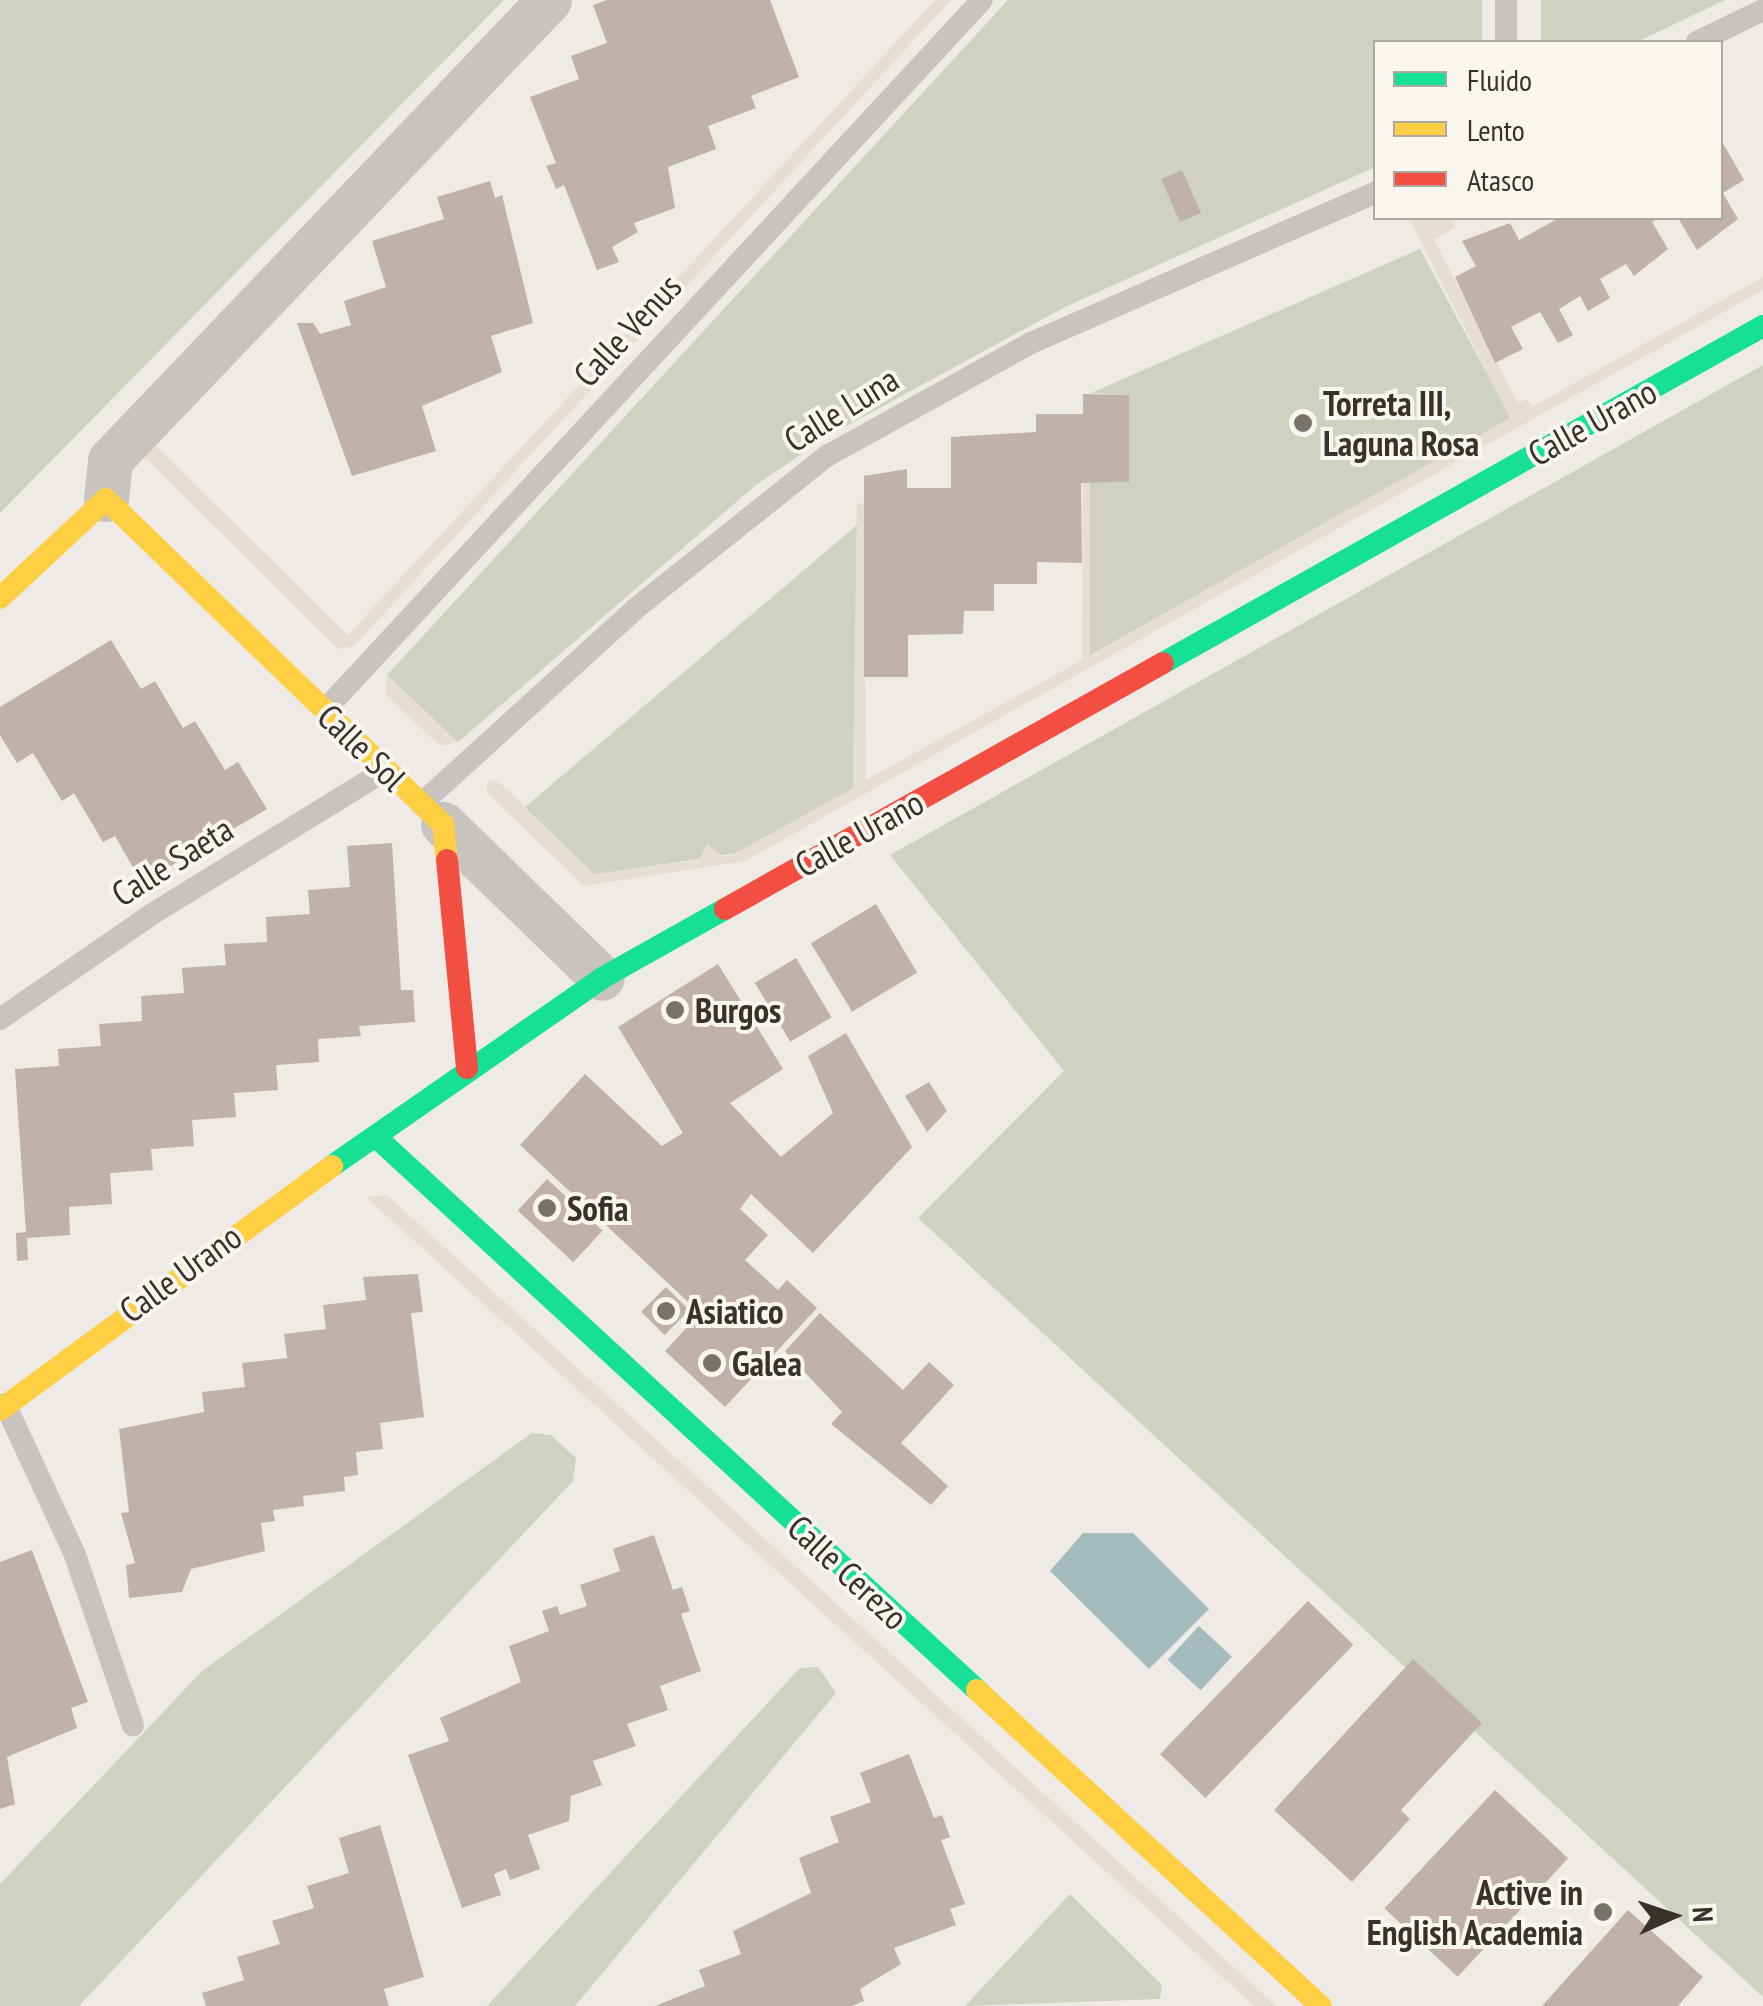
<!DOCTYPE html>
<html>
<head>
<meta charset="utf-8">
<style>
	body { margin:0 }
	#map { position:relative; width:1763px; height:2006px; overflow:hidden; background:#eeeae6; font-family:"PT Sans Narrow",sans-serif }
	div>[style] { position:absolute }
	.green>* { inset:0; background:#cfd2c1 }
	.plaza>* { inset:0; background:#e6ded4 }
	.water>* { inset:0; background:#a4bcbd; transform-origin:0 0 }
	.building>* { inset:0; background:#c0b1aa; transform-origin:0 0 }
	.lane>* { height:22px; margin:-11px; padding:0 11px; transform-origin:11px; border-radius:11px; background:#c8c3be }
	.street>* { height:45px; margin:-22.5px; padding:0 22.5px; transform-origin:22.5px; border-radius:22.5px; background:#c8c3be }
	.fast>* { height:22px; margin:-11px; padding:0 11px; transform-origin:11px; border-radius:11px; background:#16e098 }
	.slow>* { height:22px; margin:-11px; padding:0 11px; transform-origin:11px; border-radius:11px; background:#ffcf43 }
	.jam>* { height:22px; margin:-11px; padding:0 11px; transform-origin:11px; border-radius:11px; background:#f24e42 }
	.dots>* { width:28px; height:28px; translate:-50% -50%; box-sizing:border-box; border:5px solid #f9f5ef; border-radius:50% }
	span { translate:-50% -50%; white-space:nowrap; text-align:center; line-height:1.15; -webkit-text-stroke:8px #f9f5ef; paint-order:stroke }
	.street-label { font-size:35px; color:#38312c }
	.poi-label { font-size:35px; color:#38312c; font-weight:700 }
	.left { translate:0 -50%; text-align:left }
	.right { translate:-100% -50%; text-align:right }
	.legend { position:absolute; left:1373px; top:40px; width:350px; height:180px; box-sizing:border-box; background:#f9f5ef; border:2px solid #aca7a1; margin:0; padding:12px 18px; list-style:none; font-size:30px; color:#38312c }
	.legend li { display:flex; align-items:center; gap:20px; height:50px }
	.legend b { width:50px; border:2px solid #aca7a1 }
	.north { position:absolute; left:1623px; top:1866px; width:100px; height:100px; -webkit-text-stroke:8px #f9f5ef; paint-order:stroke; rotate:87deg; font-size:28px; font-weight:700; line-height:40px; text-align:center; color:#38312c }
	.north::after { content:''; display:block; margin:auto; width:35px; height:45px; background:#38312c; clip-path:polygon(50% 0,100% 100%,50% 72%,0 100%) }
</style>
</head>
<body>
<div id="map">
	<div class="green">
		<i style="clip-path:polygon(0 0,504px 0,0 513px)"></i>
		<i style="clip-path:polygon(1008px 0,1482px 0,1482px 42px,1376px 42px,1375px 167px,1065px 307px,828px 436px,756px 485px,458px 742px,387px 675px)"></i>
		<i style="clip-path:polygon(1541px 0,1725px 0,1637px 42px,1541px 42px)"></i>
		<i style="clip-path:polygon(1420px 249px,1511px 418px,1089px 656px,1090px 483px,1129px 482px,1129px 395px,1091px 393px)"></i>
		<i style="clip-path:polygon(1763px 365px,1763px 1997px,918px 1218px,1064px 1071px,890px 855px)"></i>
		<i style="clip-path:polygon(857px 525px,853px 789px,737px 853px,593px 875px,524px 808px)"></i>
		<i style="clip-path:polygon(532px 1433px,551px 1435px,576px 1458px,573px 1481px,79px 2006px,0 2006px,0 1884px,202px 1671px)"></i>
		<i style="clip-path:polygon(818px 1667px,836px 1693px,575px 2006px,487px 2006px,800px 1668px)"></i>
		<i style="clip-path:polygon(1070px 1894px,1162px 1985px,1160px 1999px,965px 2006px)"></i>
	</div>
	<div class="plaza">
		<i style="clip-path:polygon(935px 0,951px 0,354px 646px,338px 649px,140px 452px,151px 441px,348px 635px)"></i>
		<i style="clip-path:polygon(1409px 218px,1450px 218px,1455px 227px,1434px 240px,1518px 403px,1527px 399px,1532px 407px,1763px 277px,1763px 290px,745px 861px,584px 886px,486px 792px,488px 781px,497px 780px,594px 874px,699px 860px,707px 844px,724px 857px,734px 854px,853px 788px,857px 504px,864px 503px,866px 780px,1082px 660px,1083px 483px,1090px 483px,1090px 656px,1510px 418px)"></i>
		<i style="clip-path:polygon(387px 675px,458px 742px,440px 746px,385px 694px)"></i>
		<i style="clip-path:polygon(387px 1195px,805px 1575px,1276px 2006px,1254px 2006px,366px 1197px)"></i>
	</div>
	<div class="water">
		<i style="clip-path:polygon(1083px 1533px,1133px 1533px,1209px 1609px,1149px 1669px,1050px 1571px)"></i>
		<i style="left:1199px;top:1626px;width:45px;height:46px;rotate:43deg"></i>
	</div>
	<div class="building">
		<i style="clip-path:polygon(607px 0,770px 0,799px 77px,751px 96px,756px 108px,708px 126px,716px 149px,668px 167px,675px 208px,634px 223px,638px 232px,612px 247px,619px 262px,597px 270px,564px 185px,556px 189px,551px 177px,546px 166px,556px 163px,530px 97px,579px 79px,571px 56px,607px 43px,593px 5px)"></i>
		<i style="clip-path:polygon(1720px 138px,1744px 180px,1723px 193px,1738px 219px,1697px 250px,1678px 218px,1720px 218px)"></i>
		<i style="left:1182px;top:170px;width:47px;height:23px;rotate:66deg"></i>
		<i style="clip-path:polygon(490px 181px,495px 198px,502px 195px,533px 323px,491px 336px,502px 372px,422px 406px,436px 451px,352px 476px,297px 323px,313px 323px,320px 334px,351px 325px,344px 301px,386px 287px,372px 241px,444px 219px,437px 197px)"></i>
		<i style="clip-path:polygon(1559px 218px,1659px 218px,1652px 222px,1668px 249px,1634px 276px,1626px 264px,1600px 279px,1610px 298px,1588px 311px,1580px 296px,1559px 309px,1573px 335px,1558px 343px,1540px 312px,1511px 327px,1523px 349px,1495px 363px,1455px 277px,1476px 266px,1462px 241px,1510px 223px,1519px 240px)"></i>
		<i style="clip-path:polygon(1083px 394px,1129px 395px,1129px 482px,1081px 483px,1082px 563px,1037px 562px,1037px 584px,994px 584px,994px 611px,964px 611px,963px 634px,908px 635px,908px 677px,864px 677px,864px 476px,907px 469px,907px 488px,951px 488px,951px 437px,1036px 432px,1036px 414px,1083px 414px)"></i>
		<i style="clip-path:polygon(111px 640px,141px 689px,155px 681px,183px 728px,195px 721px,225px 770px,238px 762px,267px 809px,142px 883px,115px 836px,103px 842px,74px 793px,62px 801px,33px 753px,17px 763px,0 735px,0 707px)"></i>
		<i style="clip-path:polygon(392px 843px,401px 990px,413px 990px,415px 1022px,359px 1026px,361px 1036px,318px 1039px,319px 1062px,276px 1065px,278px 1090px,234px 1093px,236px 1117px,192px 1120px,194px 1146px,151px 1149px,153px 1170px,110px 1173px,112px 1204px,69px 1207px,70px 1235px,27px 1238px,28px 1260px,17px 1261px,16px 1233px,26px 1232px,15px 1069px,59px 1066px,58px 1049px,101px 1046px,99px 1024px,142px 1021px,141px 996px,184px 993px,182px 968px,226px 965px,224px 944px,267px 942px,266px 917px,310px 914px,308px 890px,350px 887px,347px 846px)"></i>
		<i style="left:876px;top:904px;width:80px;height:76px;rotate:59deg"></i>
		<i style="left:796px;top:958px;width:69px;height:48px;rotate:59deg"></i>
		<i style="clip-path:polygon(718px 964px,783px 1069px,730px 1103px,781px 1157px,833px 1113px,808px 1056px,846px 1033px,912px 1147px,813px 1253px,751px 1194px,740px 1209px,768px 1235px,745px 1260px,778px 1290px,787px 1280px,817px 1308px,725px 1407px,665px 1351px,700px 1313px,520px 1145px,585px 1074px,662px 1146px,683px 1133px,618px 1027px)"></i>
		<i style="clip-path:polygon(929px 1082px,947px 1111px,927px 1132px,905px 1096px)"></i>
		<i style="left:547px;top:1179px;width:76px;height:43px;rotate:43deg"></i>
		<i style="clip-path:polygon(418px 1274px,423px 1312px,411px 1313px,424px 1417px,380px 1423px,383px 1449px,356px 1452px,358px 1475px,344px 1477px,345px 1491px,303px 1496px,304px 1506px,273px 1510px,275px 1521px,261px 1523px,265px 1551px,191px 1569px,182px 1592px,129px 1598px,126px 1565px,135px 1563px,121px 1513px,129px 1512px,119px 1429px,204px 1412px,202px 1392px,245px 1387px,242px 1363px,287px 1358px,284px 1334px,326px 1329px,323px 1305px,366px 1300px,363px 1277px)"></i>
		<i style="left:666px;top:1287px;width:33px;height:35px;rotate:45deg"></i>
		<i style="clip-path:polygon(820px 1313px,903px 1390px,929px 1362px,954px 1385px,901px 1443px,948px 1486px,931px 1505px,831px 1424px,842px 1412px,785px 1351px)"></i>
		<i style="clip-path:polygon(654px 1535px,673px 1590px,682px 1587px,690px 1611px,681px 1614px,701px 1671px,660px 1686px,668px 1710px,627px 1724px,636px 1746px,593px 1761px,602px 1785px,571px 1796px,569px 1821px,528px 1835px,540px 1869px,510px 1880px,506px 1869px,494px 1874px,501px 1895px,462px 1908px,408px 1755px,449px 1741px,440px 1718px,521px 1682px,509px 1646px,549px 1631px,542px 1611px,557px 1606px,560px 1615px,587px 1606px,580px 1585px,620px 1571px,613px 1549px)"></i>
		<i style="clip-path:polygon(32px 1550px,88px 1702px,71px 1708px,77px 1728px,7px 1757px,15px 1804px,0 1809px,0 1562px)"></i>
		<i style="left:1308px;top:1601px;width:63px;height:213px;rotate:44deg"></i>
		<i style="clip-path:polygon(1413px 1659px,1482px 1723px,1401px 1810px,1410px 1819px,1352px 1882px,1274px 1810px)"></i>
		<i style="clip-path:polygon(909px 1754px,934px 1818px,942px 1815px,950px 1837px,941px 1840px,965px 1904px,950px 1909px,956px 1925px,894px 1948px,901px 1964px,860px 1989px,864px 2001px,852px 2006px,655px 2006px,705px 1986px,699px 1970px,741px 1954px,733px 1931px,811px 1893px,799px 1858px,839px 1842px,830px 1817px,871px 1802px,860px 1773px)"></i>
		<i style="left:1495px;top:1790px;width:100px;height:162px;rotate:43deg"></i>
		<i style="clip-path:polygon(380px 1825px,424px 1977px,384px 1989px,389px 2006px,206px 2006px,202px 1993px,244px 1980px,237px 1957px,280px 1944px,272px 1921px,314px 1908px,307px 1886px,349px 1873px,339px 1838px)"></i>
		<i style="clip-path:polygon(1628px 1910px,1703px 1977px,1678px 2006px,1542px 2006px)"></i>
	</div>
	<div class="lane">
		<i style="left:1506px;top:42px;width:42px;rotate:-90deg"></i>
		<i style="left:1697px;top:42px;width:73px;rotate:-25.9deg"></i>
		<i style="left:325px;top:710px;width:967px;rotate:-47.22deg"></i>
		<i style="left:421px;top:804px;width:290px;rotate:-42.3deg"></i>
		<i style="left:635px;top:609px;width:246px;rotate:-38.6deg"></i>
		<i style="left:827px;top:456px;width:233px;rotate:-29deg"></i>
		<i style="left:1031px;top:343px;width:377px;rotate:-23.6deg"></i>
		<i style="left:0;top:1019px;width:185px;rotate:-34.6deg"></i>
		<i style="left:152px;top:914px;width:275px;rotate:-31.6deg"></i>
		<i style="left:5px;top:1404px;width:166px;rotate:65.1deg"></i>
		<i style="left:75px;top:1555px;width:180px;rotate:71.2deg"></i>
	</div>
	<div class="street">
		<i style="left:106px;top:499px;width:39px;rotate:-84deg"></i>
		<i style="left:110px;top:460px;width:636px;rotate:-46.34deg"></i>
		<i style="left:443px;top:824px;width:221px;rotate:44.1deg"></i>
	</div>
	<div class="fast">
		<i style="left:1163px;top:663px;width:688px;rotate:-29.32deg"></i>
		<i style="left:376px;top:1137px;width:817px;rotate:42.62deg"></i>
		<i style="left:332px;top:1166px;width:329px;rotate:-34.8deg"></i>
		<i style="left:602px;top:978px;width:141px;rotate:-29.3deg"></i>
	</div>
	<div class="slow">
		<i style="left:0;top:598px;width:145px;rotate:-43deg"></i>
		<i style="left:106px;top:499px;width:468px;rotate:44deg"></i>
		<i style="left:443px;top:824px;width:36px;rotate:84deg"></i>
		<i style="left:0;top:1410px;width:412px;rotate:-36.3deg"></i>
		<i style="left:977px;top:1690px;width:467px;rotate:42.6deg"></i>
	</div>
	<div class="jam">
		<i style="left:447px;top:860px;width:209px;rotate:84.5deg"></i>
		<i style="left:725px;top:909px;width:502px;rotate:-29.32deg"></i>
	</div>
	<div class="dots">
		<i style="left:1303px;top:423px;background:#78726d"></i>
		<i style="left:675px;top:1010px;background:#78726d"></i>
		<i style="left:547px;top:1208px;background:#78726d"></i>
		<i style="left:666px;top:1311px;background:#78726d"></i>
		<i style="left:712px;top:1363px;background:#78726d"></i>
		<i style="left:1603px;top:1912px;background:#78726d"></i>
	</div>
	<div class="street-label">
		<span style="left:627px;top:330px;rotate:-47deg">Calle Venus</span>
		<span style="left:841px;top:409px;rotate:-32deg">Calle Luna</span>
		<span style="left:1592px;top:422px;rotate:-29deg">Calle Urano</span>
		<span style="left:362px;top:747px;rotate:44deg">Calle Sol</span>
		<span style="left:859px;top:833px;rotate:-29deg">Calle Urano</span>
		<span style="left:172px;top:861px;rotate:-32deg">Calle Saeta</span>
		<span style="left:180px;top:1273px;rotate:-36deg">Calle Urano</span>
		<span style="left:848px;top:1572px;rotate:43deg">Calle Cerezo</span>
	</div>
	<div class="poi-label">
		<span class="left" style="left:1323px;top:423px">Torreta III,<br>Laguna Rosa</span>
		<span class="left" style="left:695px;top:1010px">Burgos</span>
		<span class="left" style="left:567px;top:1208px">Sofia</span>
		<span class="left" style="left:686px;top:1311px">Asiatico</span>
		<span class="left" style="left:732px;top:1363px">Galea</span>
		<span class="right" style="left:1583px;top:1912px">Active in<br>English Academia</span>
	</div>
	<ul class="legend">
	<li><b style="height:12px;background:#16e098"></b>Fluido</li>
	<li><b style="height:12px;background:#ffcf43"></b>Lento</li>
	<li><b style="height:12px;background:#f24e42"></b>Atasco</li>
	</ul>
	<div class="north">N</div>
</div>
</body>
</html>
